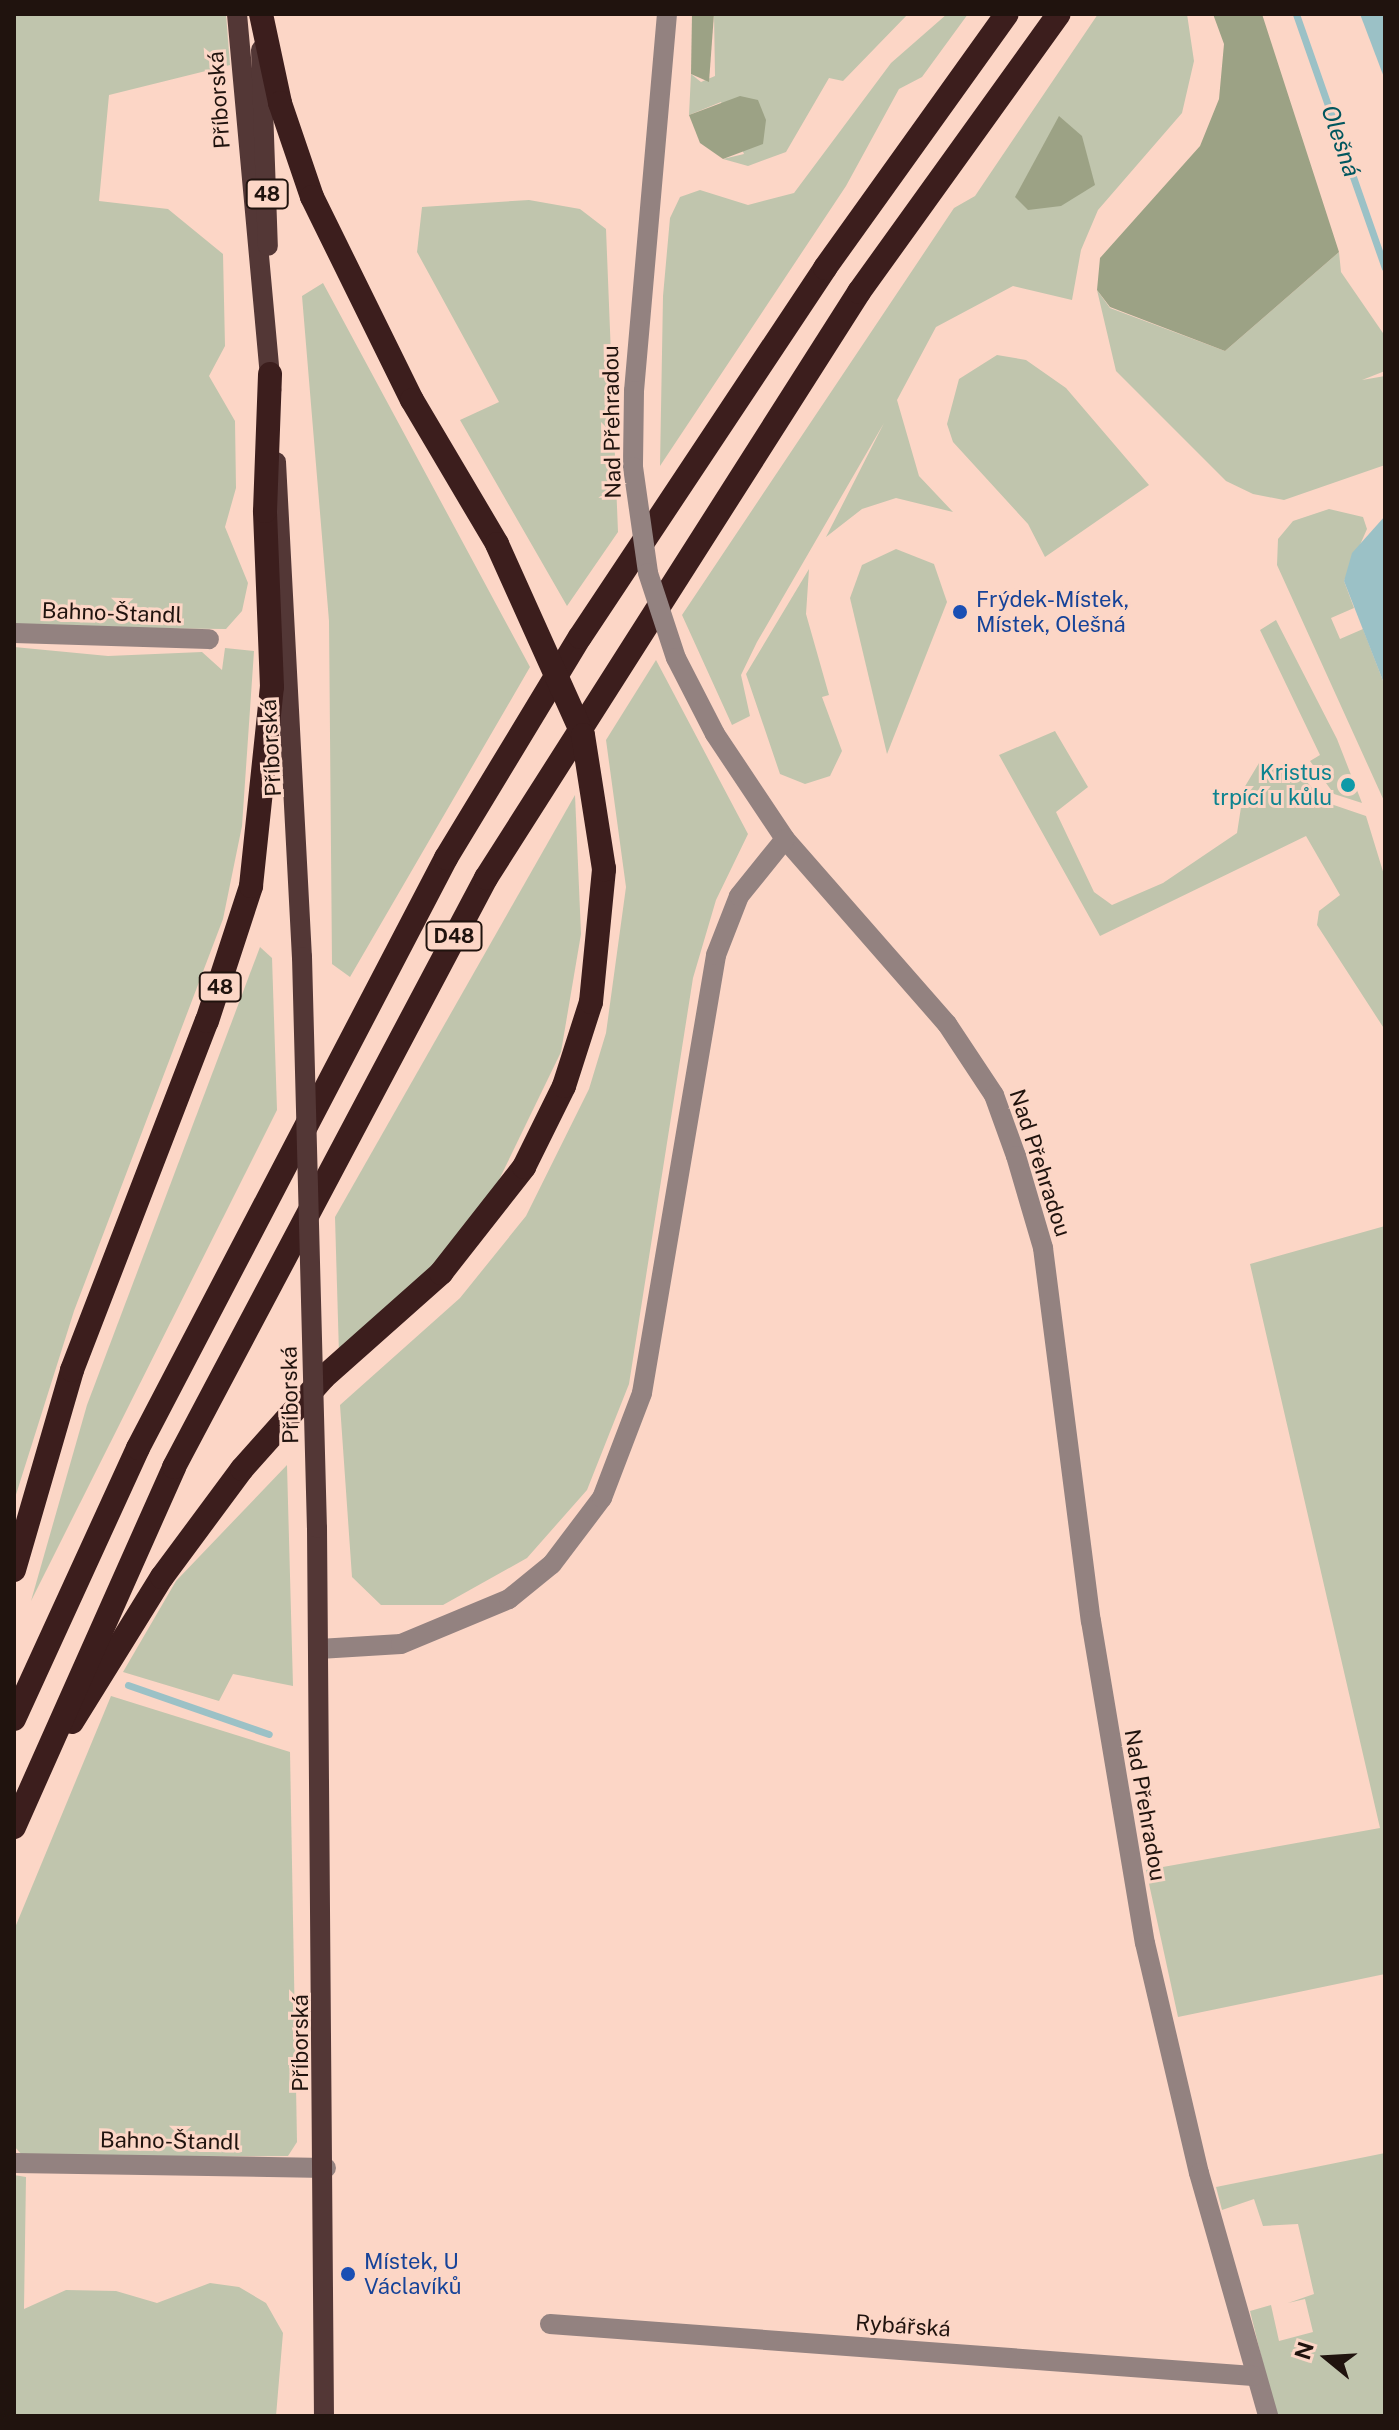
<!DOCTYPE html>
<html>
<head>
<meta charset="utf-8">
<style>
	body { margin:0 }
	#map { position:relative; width:1399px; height:2430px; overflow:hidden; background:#fcd6c6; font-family:"Public Sans",sans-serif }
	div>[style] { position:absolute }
	.green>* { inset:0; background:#c0c5ad }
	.forest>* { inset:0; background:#9ca285 }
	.water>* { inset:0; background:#9bc1c6 }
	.stream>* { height:7px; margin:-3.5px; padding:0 3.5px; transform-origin:3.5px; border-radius:3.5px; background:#9bc1c6 }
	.minor>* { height:20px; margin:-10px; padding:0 10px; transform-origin:10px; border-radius:10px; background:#938280 }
	.major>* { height:20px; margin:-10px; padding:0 10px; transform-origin:10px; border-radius:10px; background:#533736 }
	.highway>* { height:24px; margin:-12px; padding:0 12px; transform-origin:12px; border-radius:12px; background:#3c1e1d }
	.minor-bridge>* { height:20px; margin:-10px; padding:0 10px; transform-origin:10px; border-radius:10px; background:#938280 }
	.major-bridge>* { height:20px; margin:-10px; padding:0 10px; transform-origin:10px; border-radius:10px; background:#533736 }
	.highway-bridge>* { height:24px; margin:-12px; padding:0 12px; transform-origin:12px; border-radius:12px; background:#3c1e1d }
	.dots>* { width:22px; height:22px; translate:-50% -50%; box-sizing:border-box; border:4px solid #fcd6c6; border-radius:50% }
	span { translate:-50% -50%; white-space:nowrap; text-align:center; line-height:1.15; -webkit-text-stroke:6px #fcd6c6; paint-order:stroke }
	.shield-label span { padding:2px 6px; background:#fcd6c6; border:2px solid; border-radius:6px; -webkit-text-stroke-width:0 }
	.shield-label { font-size:20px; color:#20130e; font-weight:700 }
	.street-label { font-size:22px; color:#20130e }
	.transit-label { font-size:22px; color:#164399 }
	.left { translate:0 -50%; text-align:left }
	.culture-label { font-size:22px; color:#0d838f }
	.right { translate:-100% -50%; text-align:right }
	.water-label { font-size:24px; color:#00565e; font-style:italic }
	.frame { position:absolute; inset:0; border:16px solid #20130e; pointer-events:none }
	.north { position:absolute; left:1287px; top:2318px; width:80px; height:80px; -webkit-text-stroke:6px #fcd6c6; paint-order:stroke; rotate:288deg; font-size:22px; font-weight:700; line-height:32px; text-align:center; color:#20130e }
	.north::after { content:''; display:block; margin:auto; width:28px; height:36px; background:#20130e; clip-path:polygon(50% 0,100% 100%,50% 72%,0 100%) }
</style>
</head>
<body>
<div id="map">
	<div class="green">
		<i style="clip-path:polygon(14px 14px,226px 14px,230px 65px,109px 95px,99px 201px,168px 209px,223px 254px,225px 346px,209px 376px,235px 421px,236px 488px,225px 527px,248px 583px,242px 611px,226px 629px,14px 627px)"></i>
		<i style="clip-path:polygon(714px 14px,908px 14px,843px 81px,829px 78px,786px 152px,748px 166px,723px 159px,744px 154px,721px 102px,689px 115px,691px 74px,701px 82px,715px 76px)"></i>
		<i style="clip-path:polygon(947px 14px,968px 14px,922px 77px,899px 89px,846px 186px,660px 466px,663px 296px,670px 218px,680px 197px,700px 190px,748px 205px,794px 193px,891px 63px)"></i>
		<i style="clip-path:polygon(1098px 14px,1187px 14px,1194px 61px,1182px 113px,1098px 210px,1081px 250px,1072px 300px,1013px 286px,936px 327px,897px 400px,919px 476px,953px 512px,896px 498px,862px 509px,826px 537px,884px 423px,757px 642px,741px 675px,750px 716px,732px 725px,682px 615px,954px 208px,975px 196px)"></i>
		<i style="clip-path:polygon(529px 200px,580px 209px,606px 229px,618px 532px,567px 606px,460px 420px,499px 402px,417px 252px,422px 207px)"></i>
		<i style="clip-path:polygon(1339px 252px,1341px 272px,1385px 336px,1385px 371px,1362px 380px,1385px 376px,1385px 465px,1284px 500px,1253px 494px,1226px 481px,1116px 371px,1097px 290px,1110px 308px,1225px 351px)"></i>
		<i style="clip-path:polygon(323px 283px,530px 667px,350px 977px,332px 964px,329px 621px,302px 296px)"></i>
		<i style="clip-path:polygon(997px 355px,1026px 360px,1066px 388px,1149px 485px,1045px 557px,1028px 524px,953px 442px,947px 424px,959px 379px)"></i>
		<i style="clip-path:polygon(1329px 509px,1363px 517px,1367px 529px,1344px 581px,1354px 608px,1331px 618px,1340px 639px,1363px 629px,1385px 686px,1385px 803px,1277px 565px,1278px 539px,1293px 521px)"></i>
		<i style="clip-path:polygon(896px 549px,934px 564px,947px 602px,887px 754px,850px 598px,862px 565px)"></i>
		<i style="clip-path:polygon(809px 569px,806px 614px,829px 695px,822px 697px,842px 751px,830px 776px,805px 784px,780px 774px,746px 674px)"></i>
		<i style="clip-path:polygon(1276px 620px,1337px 739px,1362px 803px,1334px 794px,1310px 761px,1320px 755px,1260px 630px)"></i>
		<i style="clip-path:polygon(14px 647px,108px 656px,202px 652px,222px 670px,225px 648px,254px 651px,242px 826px,223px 919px,74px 1311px,14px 1501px)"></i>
		<i style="clip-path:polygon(656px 660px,748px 834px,716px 900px,693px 978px,629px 1384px,587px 1490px,527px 1558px,443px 1605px,381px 1605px,352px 1577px,340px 1405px,460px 1298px,526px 1216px,589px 1089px,606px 1033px,626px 887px,606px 740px)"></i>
		<i style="clip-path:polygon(1055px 731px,1088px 787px,1056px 812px,1094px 892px,1112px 905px,1163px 883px,1237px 833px,1244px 788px,1259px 763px,1296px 770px,1325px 802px,1366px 816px,1385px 878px,1385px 1030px,1317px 925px,1319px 911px,1340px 895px,1306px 836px,1100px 936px,999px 755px)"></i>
		<i style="clip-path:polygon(575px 795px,581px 934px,561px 1052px,498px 1182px,436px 1266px,339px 1354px,335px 1217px)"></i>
		<i style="clip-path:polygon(260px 947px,272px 958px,277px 1110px,31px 1601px,87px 1405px)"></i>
		<i style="clip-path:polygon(1385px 1226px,1385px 1974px,1178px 2017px,1146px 1870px,1380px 1828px,1250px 1264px)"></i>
		<i style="clip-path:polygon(287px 1465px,293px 1686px,233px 1674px,219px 1701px,123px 1672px,176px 1581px)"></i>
		<i style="clip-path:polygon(111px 1696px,290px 1752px,297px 2142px,288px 2156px,78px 2157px,22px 2155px,14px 2146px,14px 1930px)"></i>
		<i style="clip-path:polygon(1385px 2153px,1385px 2416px,1276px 2416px,1250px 2311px,1271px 2305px,1279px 2341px,1313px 2332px,1305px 2299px,1288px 2303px,1314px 2294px,1298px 2224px,1263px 2226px,1254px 2199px,1222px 2210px,1216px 2187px)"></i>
		<i style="clip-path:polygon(14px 2175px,26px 2177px,24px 2309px,66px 2290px,116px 2291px,157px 2303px,210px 2283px,239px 2287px,266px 2303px,283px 2333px,276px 2416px,14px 2416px)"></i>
	</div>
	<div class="forest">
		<i style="clip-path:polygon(692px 14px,714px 14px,709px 82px,691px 74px)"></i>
		<i style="clip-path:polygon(1213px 14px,1262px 14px,1339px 252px,1225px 351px,1110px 307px,1097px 290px,1100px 258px,1200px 146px,1219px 99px,1224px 44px)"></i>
		<i style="clip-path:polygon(740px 96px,758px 100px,766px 120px,763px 144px,723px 159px,700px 143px,689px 115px)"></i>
		<i style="clip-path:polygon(1059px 116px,1082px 136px,1095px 185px,1061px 206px,1028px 210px,1015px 197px)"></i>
	</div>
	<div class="water">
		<i style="clip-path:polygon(1360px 14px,1385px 14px,1385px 80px)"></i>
		<i style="clip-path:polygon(1385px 516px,1385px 686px,1344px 581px,1352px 553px)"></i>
	</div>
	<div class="stream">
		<i style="left:1296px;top:14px;width:269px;rotate:70.7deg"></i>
		<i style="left:128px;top:1685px;width:149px;rotate:19.2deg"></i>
	</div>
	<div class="minor">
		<i style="left:634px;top:391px;width:378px;rotate:-85deg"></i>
		<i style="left:14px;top:633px;width:195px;rotate:1.8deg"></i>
		<i style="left:715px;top:734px;width:126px;rotate:56.3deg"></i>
		<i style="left:785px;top:839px;width:246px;rotate:48.8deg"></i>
		<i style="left:947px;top:1024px;width:85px;rotate:56.5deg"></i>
		<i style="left:994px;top:1095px;width:65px;rotate:70.2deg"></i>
		<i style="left:1016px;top:1156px;width:96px;rotate:73.6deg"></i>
		<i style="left:1043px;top:1248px;width:376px;rotate:82.7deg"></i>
		<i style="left:1091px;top:1621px;width:326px;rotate:80.5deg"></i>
		<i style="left:1145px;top:1943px;width:236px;rotate:76.8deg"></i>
		<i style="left:1199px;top:2173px;width:253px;rotate:74.1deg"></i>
		<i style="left:319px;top:1649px;width:82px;rotate:-3.5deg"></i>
		<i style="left:401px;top:1644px;width:117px;rotate:-22.6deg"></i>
		<i style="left:509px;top:1599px;width:55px;rotate:-39.1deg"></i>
		<i style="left:552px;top:1564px;width:83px;rotate:-52.9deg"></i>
		<i style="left:602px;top:1498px;width:112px;rotate:-69.1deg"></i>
		<i style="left:642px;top:1393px;width:444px;rotate:-80.4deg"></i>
		<i style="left:716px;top:955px;width:63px;rotate:-68.7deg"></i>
		<i style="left:739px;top:896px;width:73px;rotate:-51.1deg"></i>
		<i style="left:14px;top:2163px;width:312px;rotate:0.9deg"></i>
		<i style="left:550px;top:2324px;width:705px;rotate:4.23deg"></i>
	</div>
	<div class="major">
		<i style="left:237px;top:14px;width:378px;rotate:84.8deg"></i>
		<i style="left:261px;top:50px;width:196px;rotate:88deg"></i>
		<i style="left:276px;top:462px;width:496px;rotate:87deg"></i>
		<i style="left:317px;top:1528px;width:888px;rotate:89.55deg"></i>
	</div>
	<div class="highway">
		<i style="left:261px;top:14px;width:91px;rotate:77.9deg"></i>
		<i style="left:280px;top:103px;width:99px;rotate:71.2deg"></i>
		<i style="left:312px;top:197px;width:226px;rotate:63.8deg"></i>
		<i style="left:412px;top:400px;width:167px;rotate:59.4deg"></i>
		<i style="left:14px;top:1570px;width:208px;rotate:-73.8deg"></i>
		<i style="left:72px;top:1370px;width:374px;rotate:-68.9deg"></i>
		<i style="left:207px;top:1021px;width:142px;rotate:-71.9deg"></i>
		<i style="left:251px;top:886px;width:200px;rotate:-84deg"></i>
		<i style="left:272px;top:687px;width:176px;rotate:-92.3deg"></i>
		<i style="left:265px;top:511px;width:137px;rotate:-87.9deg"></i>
		<i style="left:14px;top:1719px;width:298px;rotate:-65.4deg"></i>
		<i style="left:138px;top:1448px;width:666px;rotate:-62.43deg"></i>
		<i style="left:446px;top:858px;width:258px;rotate:-58.8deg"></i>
		<i style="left:580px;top:637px;width:443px;rotate:-56.4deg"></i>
		<i style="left:825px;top:268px;width:312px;rotate:-54.4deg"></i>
		<i style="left:72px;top:1722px;width:171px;rotate:-58.2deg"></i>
		<i style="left:162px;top:1577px;width:134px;rotate:-53.5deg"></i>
		<i style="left:242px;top:1469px;width:123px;rotate:-48.3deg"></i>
		<i style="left:324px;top:1377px;width:157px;rotate:-41.6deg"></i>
		<i style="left:441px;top:1273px;width:135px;rotate:-51.9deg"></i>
		<i style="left:524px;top:1167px;width:90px;rotate:-63.7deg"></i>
		<i style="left:564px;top:1086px;width:88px;rotate:-72.2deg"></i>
		<i style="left:591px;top:1002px;width:134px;rotate:-84.4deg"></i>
		<i style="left:14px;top:1827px;width:394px;rotate:-66deg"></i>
		<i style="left:174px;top:1467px;width:667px;rotate:-62.09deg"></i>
		<i style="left:486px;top:878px;width:695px;rotate:-57.52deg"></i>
		<i style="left:859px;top:292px;width:342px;rotate:-54.3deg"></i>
	</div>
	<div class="minor-bridge">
		<i style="left:634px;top:391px;width:76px;rotate:90.8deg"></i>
		<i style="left:633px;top:467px;width:107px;rotate:81.9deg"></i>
		<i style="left:648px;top:573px;width:89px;rotate:71.8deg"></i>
		<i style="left:676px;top:658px;width:85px;rotate:62.8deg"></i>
	</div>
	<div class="major-bridge">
		<i style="left:302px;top:957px;width:571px;rotate:88.5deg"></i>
	</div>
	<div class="highway-bridge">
		<i style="left:497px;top:544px;width:209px;rotate:65.8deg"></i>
		<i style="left:583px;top:735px;width:136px;rotate:81.1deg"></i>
	</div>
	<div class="dots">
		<i style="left:960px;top:612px;background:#1a4fb4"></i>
		<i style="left:1348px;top:785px;background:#0f9aa8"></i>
		<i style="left:348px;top:2274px;background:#1a4fb4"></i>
	</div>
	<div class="shield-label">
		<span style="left:267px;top:194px">48</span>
		<span style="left:454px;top:936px">D48</span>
		<span style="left:220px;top:987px">48</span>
	</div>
	<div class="street-label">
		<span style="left:219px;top:100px;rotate:-94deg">Příborská</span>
		<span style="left:612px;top:422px;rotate:-91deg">Nad Přehradou</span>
		<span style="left:112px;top:613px;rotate:2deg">Bahno-Štandl</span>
		<span style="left:271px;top:748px;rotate:-93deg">Příborská</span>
		<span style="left:1040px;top:1163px;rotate:72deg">Nad Přehradou</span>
		<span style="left:290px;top:1395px;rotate:-91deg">Příborská</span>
		<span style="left:1145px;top:1805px;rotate:80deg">Nad Přehradou</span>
		<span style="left:301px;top:2043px;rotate:-90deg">Příborská</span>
		<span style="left:170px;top:2141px;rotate:1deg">Bahno-Štandl</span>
		<span style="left:903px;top:2326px;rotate:4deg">Rybářská</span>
	</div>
	<div class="transit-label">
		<span class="left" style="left:976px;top:612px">Frýdek-Místek,<br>Místek, Olešná</span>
		<span class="left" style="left:364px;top:2274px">Místek, U<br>Václavíků</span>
	</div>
	<div class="culture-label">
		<span class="right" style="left:1332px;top:785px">Kristus<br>trpící u kůlu</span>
	</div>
	<div class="water-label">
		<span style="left:1341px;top:141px;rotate:71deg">Olešná</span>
	</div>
	<div class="frame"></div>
	<div class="north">N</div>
</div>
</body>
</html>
